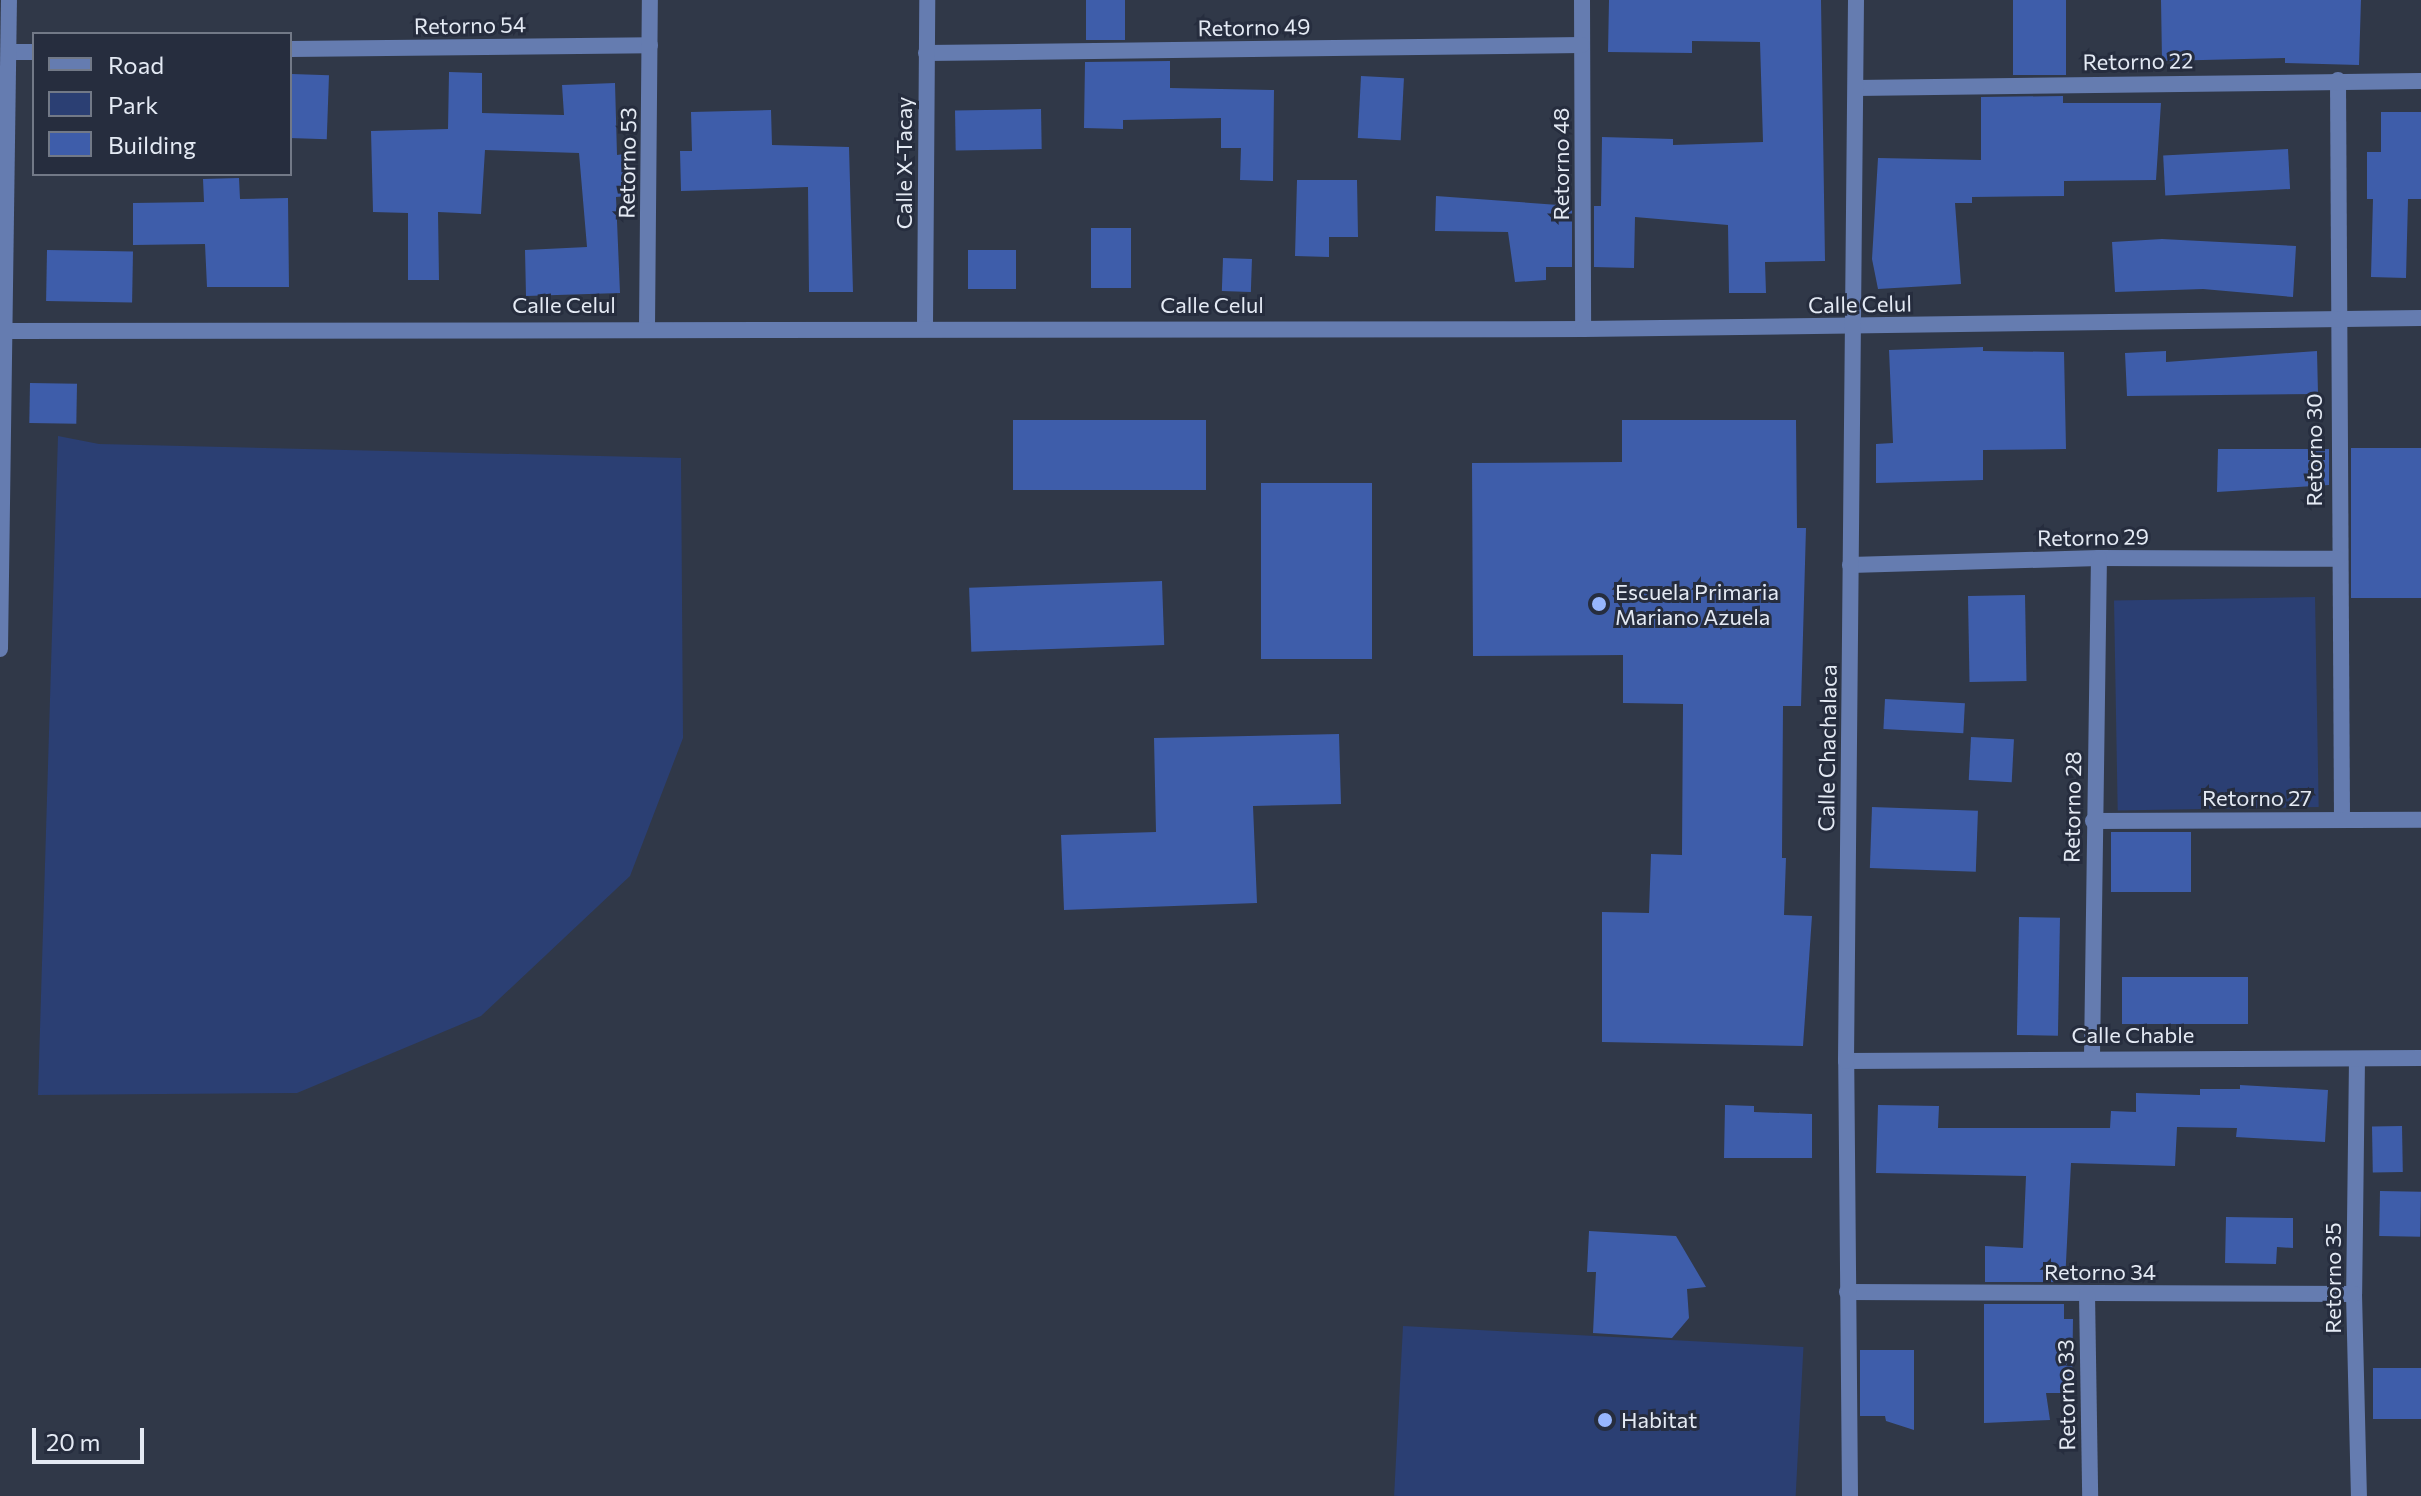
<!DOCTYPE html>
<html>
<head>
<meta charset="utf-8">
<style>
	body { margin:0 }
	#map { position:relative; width:2421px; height:1496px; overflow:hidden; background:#303848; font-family:Commissioner,sans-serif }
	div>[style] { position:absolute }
	.green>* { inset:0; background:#2b3f73; transform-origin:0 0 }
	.building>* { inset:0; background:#3e5daa; transform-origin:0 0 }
	.minor>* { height:16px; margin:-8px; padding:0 8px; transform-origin:8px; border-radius:8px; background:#657cb0 }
	.tertiary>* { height:16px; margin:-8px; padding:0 8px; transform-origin:8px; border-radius:8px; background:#657cb0 }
	.dots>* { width:22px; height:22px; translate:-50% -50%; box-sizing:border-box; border:4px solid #262d3e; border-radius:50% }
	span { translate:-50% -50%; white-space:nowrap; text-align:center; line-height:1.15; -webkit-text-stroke:6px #262d3e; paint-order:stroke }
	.street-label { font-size:22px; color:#e4eaf4 }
	.poi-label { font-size:22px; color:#e4eaf4 }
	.left { translate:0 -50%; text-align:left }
	.legend { position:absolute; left:32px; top:32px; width:260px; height:144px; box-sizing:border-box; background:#262d3e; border:2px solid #727987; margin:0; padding:10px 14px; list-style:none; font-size:24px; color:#e4eaf4 }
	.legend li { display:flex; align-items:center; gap:16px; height:40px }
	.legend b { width:40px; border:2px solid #727987 }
	.scale { position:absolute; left:32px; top:1428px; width:112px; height:36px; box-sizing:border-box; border:4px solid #e4eaf4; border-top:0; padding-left:10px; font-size:24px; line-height:28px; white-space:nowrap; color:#e4eaf4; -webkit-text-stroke:6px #262d3e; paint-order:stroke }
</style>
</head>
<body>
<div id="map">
	<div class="green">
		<i style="clip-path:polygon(58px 436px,99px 444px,681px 458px,683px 738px,630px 876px,481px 1016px,297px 1093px,38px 1095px)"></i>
		<i style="left:2315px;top:597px;width:210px;height:201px;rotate:89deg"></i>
		<i style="left:1403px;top:1326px;width:401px;height:170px;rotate:3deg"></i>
	</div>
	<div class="building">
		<i style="left:1086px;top:0;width:39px;height:40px"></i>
		<i style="clip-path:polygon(1609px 0,1821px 0,1825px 261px,1765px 262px,1766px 293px,1729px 293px,1728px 225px,1635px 217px,1634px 268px,1594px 267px,1594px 206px,1601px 206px,1602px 137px,1673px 139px,1673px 145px,1763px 142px,1760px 42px,1692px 41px,1692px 53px,1608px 52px)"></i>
		<i style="left:2013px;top:0;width:53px;height:75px"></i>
		<i style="clip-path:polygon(2161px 0,2361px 0,2359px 65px,2285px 63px,2285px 58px,2162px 61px)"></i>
		<i style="clip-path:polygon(1170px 61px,1170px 88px,1274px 90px,1273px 181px,1240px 180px,1241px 148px,1221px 148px,1221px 118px,1123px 120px,1123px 129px,1084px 128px,1085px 62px)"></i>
		<i style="clip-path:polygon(449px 72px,482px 73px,482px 113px,564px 115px,562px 85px,615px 83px,617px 155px,624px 154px,627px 196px,616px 197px,620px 293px,526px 296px,525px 250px,587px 247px,579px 153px,485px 150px,481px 214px,438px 212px,439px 280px,408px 280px,408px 213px,373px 212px,371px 131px,448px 129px)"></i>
		<i style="left:292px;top:74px;width:37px;height:64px;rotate:2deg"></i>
		<i style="left:1361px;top:76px;width:43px;height:62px;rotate:3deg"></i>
		<i style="clip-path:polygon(2063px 96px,2063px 103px,2161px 103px,2156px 180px,2064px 181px,2064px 196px,1972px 197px,1972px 203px,1955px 203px,1961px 284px,1878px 289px,1872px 259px,1878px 158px,1981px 160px,1981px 97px)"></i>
		<i style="left:1041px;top:109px;width:40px;height:86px;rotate:89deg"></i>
		<i style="clip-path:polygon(771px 110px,772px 145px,849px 147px,853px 292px,809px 292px,808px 187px,681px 191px,680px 151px,692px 151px,691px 112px)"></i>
		<i style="clip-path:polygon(2381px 112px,2421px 112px,2421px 199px,2408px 199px,2406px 278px,2371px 277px,2373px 199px,2367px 199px,2367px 152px,2381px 152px)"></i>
		<i style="left:2288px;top:149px;width:40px;height:125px;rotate:87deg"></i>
		<i style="clip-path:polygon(239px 178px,240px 199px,288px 198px,289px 287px,207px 287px,205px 244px,133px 245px,133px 203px,204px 202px,203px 179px)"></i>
		<i style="clip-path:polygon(1297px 180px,1357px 180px,1358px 237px,1329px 237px,1329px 257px,1295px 256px)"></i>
		<i style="clip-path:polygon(1436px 196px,1572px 206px,1572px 267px,1546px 267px,1546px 280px,1515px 282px,1508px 232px,1435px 231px)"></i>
		<i style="left:1091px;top:228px;width:40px;height:60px"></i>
		<i style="clip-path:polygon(2162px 239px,2296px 246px,2293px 297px,2203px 289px,2115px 292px,2112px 242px)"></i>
		<i style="left:47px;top:250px;width:86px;height:51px;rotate:1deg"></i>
		<i style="left:968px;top:250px;width:48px;height:39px"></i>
		<i style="left:1223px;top:258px;width:29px;height:33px;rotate:2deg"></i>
		<i style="clip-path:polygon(1983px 347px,1983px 351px,2064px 352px,2066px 449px,1983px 450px,1983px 480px,1876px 483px,1876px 444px,1893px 443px,1889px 350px)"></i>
		<i style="clip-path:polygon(2166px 351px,2166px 362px,2317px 351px,2318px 394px,2127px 396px,2125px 353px)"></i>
		<i style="left:30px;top:383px;width:47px;height:40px;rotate:1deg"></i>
		<i style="left:1013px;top:420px;width:193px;height:70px"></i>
		<i style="clip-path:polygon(1622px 420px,1796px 420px,1797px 528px,1806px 528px,1801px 706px,1783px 706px,1782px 858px,1786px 858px,1784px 915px,1812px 916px,1803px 1046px,1602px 1042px,1602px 912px,1649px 913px,1651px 854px,1682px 855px,1683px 704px,1623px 703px,1623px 655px,1473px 656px,1472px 463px,1622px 462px)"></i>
		<i style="left:2421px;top:448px;width:150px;height:70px;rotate:90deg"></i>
		<i style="clip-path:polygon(2218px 449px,2329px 449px,2329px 485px,2217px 492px)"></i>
		<i style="left:1261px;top:483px;width:111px;height:176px"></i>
		<i style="left:1162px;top:581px;width:64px;height:193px;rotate:88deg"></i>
		<i style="left:2025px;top:595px;width:86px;height:57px;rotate:89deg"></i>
		<i style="left:1885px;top:699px;width:80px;height:30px;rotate:3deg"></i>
		<i style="clip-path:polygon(1339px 734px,1341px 804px,1253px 806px,1257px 903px,1064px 910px,1061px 835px,1156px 832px,1154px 738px)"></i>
		<i style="left:1971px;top:737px;width:43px;height:43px;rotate:3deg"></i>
		<i style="left:1872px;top:807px;width:106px;height:61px;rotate:2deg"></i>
		<i style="left:2111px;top:832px;width:80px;height:60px"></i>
		<i style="left:2019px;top:917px;width:41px;height:118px;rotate:1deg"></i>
		<i style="left:2122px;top:977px;width:126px;height:47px"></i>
		<i style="clip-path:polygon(2240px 1085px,2328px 1090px,2325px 1142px,2236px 1137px,2237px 1128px,2177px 1127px,2175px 1166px,2071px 1163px,2065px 1282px,1985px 1282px,1985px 1246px,2023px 1248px,2026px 1176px,1876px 1173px,1878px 1105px,1939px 1106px,1938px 1128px,2110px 1128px,2111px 1111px,2136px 1112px,2136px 1093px,2200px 1095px,2200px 1089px,2240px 1089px)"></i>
		<i style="clip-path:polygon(1725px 1105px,1754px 1106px,1754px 1112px,1812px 1114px,1812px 1158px,1724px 1158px)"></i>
		<i style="left:2402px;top:1126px;width:46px;height:30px;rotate:89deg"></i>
		<i style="left:2380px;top:1191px;width:41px;height:45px;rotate:1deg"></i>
		<i style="clip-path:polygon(2226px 1217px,2293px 1218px,2293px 1248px,2277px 1247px,2276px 1264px,2225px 1263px)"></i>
		<i style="clip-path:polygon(1589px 1231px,1676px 1236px,1706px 1287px,1687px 1289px,1689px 1318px,1672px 1338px,1593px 1333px,1596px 1272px,1587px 1272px)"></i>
		<i style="clip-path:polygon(1984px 1304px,2064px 1304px,2064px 1319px,2073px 1319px,2072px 1393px,2046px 1393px,2050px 1420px,1984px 1423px)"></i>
		<i style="clip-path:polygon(1860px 1350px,1914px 1350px,1914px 1430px,1886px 1421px,1885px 1416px,1860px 1416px)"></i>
		<i style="left:2373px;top:1368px;width:48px;height:51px"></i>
	</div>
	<div class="minor">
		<i style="left:1582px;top:0;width:329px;rotate:89.8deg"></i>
		<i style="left:290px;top:49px;width:360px;rotate:-0.6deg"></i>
		<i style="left:10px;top:52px;width:24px"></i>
		<i style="left:926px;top:53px;width:656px;rotate:-0.7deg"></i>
		<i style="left:2338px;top:80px;width:740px;rotate:89.69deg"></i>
		<i style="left:1856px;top:88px;width:565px;rotate:-0.71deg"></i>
		<i style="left:925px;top:326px;width:326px;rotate:-89.6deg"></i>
		<i style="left:647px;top:327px;width:327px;rotate:-89.5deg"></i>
		<i style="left:3px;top:331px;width:1580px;rotate:-0.07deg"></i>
		<i style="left:1583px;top:329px;width:838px;rotate:-0.75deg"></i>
		<i style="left:1850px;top:565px;width:249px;rotate:-1.6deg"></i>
		<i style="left:2099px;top:558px;width:238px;rotate:0.2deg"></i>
		<i style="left:2093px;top:821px;width:328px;rotate:-0.2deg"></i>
		<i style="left:2092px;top:1056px;width:498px;rotate:-89.2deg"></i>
		<i style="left:2357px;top:1059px;width:235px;rotate:90.7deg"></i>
		<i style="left:2354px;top:1294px;width:202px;rotate:88.6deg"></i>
		<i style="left:1846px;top:1061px;width:575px;rotate:-0.3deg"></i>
		<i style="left:1847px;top:1292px;width:507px;rotate:0.23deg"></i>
		<i style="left:2087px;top:1294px;width:202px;rotate:89.1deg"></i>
		<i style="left:1850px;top:1496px;width:435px;rotate:-90.5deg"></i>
		<i style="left:1846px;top:1061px;width:1061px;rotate:-89.46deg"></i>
	</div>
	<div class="tertiary">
		<i style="left:0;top:649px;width:649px;rotate:-89.21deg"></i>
	</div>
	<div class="dots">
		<i style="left:1599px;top:604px;background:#97b6fd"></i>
		<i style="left:1605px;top:1420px;background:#97b6fd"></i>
	</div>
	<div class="street-label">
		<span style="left:470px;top:25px;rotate:-1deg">Retorno 54</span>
		<span style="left:1254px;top:27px;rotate:-1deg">Retorno 49</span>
		<span style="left:2138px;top:61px;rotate:-1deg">Retorno 22</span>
		<span style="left:627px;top:163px;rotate:-89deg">Retorno 53</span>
		<span style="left:904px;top:163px;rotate:-90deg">Calle X-Tacay</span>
		<span style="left:1561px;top:164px;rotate:-90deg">Retorno 48</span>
		<span style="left:1860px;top:304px;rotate:-1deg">Calle Celul</span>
		<span style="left:564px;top:305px">Calle Celul</span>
		<span style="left:1212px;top:305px">Calle Celul</span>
		<span style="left:2314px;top:450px;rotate:-90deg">Retorno 30</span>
		<span style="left:2093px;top:537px;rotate:-1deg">Retorno 29</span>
		<span style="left:1827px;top:748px;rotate:-89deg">Calle Chachalaca</span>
		<span style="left:2257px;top:798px">Retorno 27</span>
		<span style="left:2072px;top:807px;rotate:-89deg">Retorno 28</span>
		<span style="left:2133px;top:1035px">Calle Chable</span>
		<span style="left:2100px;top:1272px">Retorno 34</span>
		<span style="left:2333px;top:1278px;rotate:-90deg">Retorno 35</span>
		<span style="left:2066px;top:1395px;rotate:-91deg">Retorno 33</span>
	</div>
	<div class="poi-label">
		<span class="left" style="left:1615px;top:604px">Escuela Primaria<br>Mariano Azuela</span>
		<span class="left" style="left:1621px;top:1420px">Habitat</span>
	</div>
	<ul class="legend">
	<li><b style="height:10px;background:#657cb0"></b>Road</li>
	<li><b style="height:22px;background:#2b3f73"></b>Park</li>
	<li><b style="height:22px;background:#3e5daa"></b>Building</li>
	</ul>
	<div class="scale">20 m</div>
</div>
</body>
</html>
